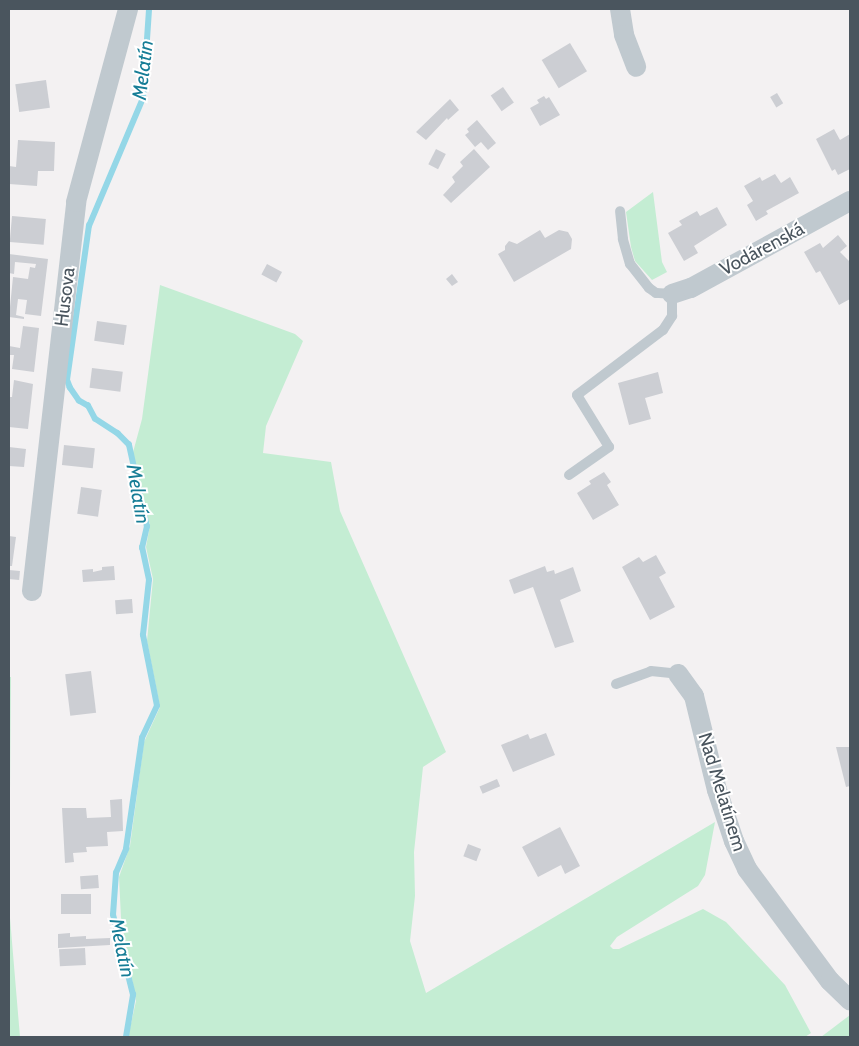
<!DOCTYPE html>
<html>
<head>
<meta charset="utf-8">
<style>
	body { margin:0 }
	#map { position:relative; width:859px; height:1046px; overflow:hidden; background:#f3f1f2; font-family:Cabin,sans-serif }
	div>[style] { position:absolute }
	.green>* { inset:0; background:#c4edd3 }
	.stream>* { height:5.5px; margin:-2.75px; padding:0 2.75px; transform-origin:2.75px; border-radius:2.75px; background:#94d7e7 }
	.building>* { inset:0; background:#ccced3; transform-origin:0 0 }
	.lane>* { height:10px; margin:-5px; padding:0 5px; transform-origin:5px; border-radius:5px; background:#c0c9cf }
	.street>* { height:20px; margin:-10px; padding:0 10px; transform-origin:10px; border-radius:10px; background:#c0c9cf }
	span { translate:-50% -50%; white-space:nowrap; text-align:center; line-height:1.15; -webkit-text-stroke:4px #fff; paint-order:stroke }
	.street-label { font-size:19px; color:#4a555e }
	.water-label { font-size:20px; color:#167d96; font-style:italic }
	.frame { position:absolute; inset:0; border:10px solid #4a555e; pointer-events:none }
</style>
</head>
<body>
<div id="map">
	<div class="green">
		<i style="clip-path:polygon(653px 192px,662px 262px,667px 272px,652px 280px,635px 261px,631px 247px,626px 212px)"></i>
		<i style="clip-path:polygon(160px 285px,295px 334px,303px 341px,266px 426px,263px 453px,331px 462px,340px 511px,446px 752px,423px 767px,414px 852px,415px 896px,410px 941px,426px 993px,715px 822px,705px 875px,698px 886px,617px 937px,610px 946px,613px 949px,619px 949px,703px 909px,726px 922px,785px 985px,811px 1033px,805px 1037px,128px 1037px,136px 1001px,121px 918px,119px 877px,130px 846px,144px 742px,160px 707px,147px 641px,153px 579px,146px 547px,150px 525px,132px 456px,142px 419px)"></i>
		<i style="clip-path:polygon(9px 677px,11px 677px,9px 906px,20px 1037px,9px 1037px)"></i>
		<i style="clip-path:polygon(850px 1015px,850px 1037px,821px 1037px)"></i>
	</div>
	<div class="stream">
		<i style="left:126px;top:1037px;width:43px;rotate:-80.5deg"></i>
		<i style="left:133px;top:995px;width:82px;rotate:-104deg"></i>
		<i style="left:113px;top:915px;width:42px;rotate:-85.9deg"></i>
		<i style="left:116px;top:873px;width:26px;rotate:-67deg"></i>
		<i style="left:126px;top:849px;width:112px;rotate:-81.8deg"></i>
		<i style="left:142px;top:738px;width:35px;rotate:-65deg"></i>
		<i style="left:157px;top:706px;width:72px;rotate:-101.2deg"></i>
		<i style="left:143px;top:635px;width:55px;rotate:-83.8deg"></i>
		<i style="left:149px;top:580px;width:33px;rotate:-102deg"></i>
		<i style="left:142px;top:548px;width:22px;rotate:-77deg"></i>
		<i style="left:147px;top:527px;width:84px;rotate:-102.4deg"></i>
		<i style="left:129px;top:445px;width:16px;rotate:-135deg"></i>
		<i style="left:118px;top:434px;width:27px;rotate:-147deg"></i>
		<i style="left:95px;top:419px;width:15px;rotate:-118deg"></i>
		<i style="left:88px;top:406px;width:10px;rotate:-151deg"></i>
		<i style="left:79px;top:401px;width:16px;rotate:-125deg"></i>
		<i style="left:70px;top:388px;width:9px;rotate:-111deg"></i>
		<i style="left:67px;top:380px;width:156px;rotate:-81.9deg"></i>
		<i style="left:89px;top:226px;width:139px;rotate:-67.1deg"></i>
		<i style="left:143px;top:98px;width:89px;rotate:-86.1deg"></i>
	</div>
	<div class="building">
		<i style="left:570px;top:43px;width:33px;height:33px;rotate:59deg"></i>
		<i style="left:46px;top:80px;width:28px;height:31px;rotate:82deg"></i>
		<i style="left:503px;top:87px;width:19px;height:15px;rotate:55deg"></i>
		<i style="left:777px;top:93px;width:12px;height:8px;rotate:59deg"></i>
		<i style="clip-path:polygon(544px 96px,546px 99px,549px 97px,560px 115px,540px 126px,530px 108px,539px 103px,537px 100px)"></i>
		<i style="clip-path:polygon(450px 99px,459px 110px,448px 120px,447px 118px,426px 140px,416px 132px)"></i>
		<i style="clip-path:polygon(477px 120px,496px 143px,488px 150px,481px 142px,475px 147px,465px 135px,469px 132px,467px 129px)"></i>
		<i style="clip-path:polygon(834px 129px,840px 140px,850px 134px,850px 169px,838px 175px,835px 169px,832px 171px,816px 139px)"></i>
		<i style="clip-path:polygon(18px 140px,55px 142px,54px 171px,38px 171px,37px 186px,9px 184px,9px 166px,16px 167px)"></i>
		<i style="left:436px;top:149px;width:11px;height:17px;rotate:27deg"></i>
		<i style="clip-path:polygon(474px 149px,490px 167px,451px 203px,443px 195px,455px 182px,452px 177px,463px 166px,460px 162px)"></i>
		<i style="clip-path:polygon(775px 174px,781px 183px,790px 177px,799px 193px,766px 211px,768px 214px,756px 221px,747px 205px,753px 201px,744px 186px,760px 177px,762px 181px)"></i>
		<i style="clip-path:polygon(717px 207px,727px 225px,694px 246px,698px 253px,684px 261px,668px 233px,682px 225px,679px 221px,697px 211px,700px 216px)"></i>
		<i style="left:12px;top:216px;width:34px;height:26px;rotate:5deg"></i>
		<i style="clip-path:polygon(540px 230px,545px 238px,559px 230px,568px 232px,572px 239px,571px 249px,514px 282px,498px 254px,505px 250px,505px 246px,509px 241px,517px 244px)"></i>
		<i style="clip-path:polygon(838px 235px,847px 246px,840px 252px,850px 262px,850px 299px,839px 305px,820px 271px,816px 273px,804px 252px,820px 243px,823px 248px)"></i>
		<i style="clip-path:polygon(9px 254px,48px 259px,41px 316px,25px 314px,27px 300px,18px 299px,16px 315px,24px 317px,24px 319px,9px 317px,13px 277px,28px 279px,30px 267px,35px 268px,36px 264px,15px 262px,14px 274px,9px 273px)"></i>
		<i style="left:267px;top:264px;width:17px;height:12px;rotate:28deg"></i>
		<i style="clip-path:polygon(452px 274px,458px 282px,452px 286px,446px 279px)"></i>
		<i style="left:97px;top:321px;width:30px;height:20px;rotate:8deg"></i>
		<i style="clip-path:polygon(23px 326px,39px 328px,34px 372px,12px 369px,14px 355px,9px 355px,9px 346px,20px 348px)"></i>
		<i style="left:92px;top:368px;width:31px;height:20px;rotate:7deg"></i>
		<i style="clip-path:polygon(658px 372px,663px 393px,645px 398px,651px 419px,629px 425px,618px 383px)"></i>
		<i style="clip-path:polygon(14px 380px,33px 384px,28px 429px,9px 427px,9px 397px,12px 397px)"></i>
		<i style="left:64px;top:445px;width:31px;height:20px;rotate:6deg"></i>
		<i style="clip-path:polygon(9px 447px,26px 449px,24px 467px,9px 466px)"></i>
		<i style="clip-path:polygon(604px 472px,611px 482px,607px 485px,619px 505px,593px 520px,577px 493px,591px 484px,589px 481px)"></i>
		<i style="left:81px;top:487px;width:21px;height:27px;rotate:8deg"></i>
		<i style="clip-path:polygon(9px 536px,16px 537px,12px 566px,9px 566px)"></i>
		<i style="clip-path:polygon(656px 555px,666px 573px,659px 577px,675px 607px,650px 620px,622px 567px,639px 557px,643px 562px)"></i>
		<i style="clip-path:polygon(114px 566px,115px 580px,83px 582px,82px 570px,93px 569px,93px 572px,102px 570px,102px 567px)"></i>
		<i style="clip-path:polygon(545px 566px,547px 572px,554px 570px,555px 574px,573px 567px,581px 591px,560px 600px,574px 642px,555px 648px,533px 587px,514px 594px,509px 580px)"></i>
		<i style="left:9px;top:570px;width:11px;height:9px;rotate:5deg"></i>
		<i style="left:132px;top:599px;width:14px;height:17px;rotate:86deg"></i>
		<i style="left:91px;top:671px;width:42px;height:26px;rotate:83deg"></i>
		<i style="clip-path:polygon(546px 733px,555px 755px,513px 772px,501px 745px,528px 734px,530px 739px)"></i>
		<i style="clip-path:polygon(836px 747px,850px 747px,850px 786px,846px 787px)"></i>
		<i style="left:497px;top:779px;width:8px;height:19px;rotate:67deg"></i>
		<i style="clip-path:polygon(122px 799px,123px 831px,107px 832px,108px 846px,86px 847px,87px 852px,73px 853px,74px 862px,65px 863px,62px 808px,86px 808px,87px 818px,111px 817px,110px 800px)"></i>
		<i style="clip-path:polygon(560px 827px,580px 866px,565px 874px,561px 865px,538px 877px,522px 847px)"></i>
		<i style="left:468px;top:844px;width:14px;height:13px;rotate:21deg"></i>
		<i style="left:98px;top:875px;width:13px;height:18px;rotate:86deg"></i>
		<i style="left:61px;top:894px;width:30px;height:20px"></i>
		<i style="clip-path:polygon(70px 933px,70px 937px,86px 936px,86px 939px,110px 938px,110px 945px,58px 948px,58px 934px)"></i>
		<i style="left:85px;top:948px;width:17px;height:26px;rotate:87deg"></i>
	</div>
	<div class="lane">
		<i style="left:569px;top:475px;width:49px;rotate:-35deg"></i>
		<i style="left:609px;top:447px;width:61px;rotate:-121.6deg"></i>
		<i style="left:577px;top:395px;width:108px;rotate:-37.1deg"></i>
		<i style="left:663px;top:330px;width:17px;rotate:-57deg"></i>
		<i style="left:672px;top:316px;width:22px;rotate:-90deg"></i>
		<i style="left:672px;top:294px;width:16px;rotate:-176deg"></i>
		<i style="left:656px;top:293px;width:9px;rotate:-144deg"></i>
		<i style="left:649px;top:288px;width:31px;rotate:-128deg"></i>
		<i style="left:630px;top:264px;width:26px;rotate:-106deg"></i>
		<i style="left:623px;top:239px;width:28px;rotate:-96deg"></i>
		<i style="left:616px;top:684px;width:37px;rotate:-20deg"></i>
		<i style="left:651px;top:671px;width:27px;rotate:6deg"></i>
	</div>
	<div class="street">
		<i style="left:620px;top:9px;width:26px;rotate:81deg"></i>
		<i style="left:624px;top:35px;width:34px;rotate:69deg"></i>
		<i style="left:672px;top:294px;width:20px;rotate:-18deg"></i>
		<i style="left:691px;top:288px;width:181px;rotate:-28.7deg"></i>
		<i style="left:32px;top:591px;width:391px;rotate:-83.5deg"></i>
		<i style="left:76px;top:202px;width:200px;rotate:-74.9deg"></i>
		<i style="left:678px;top:674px;width:27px;rotate:54deg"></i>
		<i style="left:694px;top:696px;width:97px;rotate:76.3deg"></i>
		<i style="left:717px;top:790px;width:54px;rotate:71.6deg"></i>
		<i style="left:734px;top:841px;width:31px;rotate:65deg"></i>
		<i style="left:747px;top:869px;width:139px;rotate:53.5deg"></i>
		<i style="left:830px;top:981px;width:28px;rotate:44deg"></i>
	</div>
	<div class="street-label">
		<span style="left:762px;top:249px;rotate:-28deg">Vodárenská</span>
		<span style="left:65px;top:297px;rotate:-83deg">Husova</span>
		<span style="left:722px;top:792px;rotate:73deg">Nad Melatínem</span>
	</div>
	<div class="water-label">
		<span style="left:143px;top:70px;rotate:-83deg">Melatín</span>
		<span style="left:138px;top:494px;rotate:80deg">Melatín</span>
		<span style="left:122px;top:948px;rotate:78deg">Melatín</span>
	</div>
	<div class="frame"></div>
</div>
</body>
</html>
